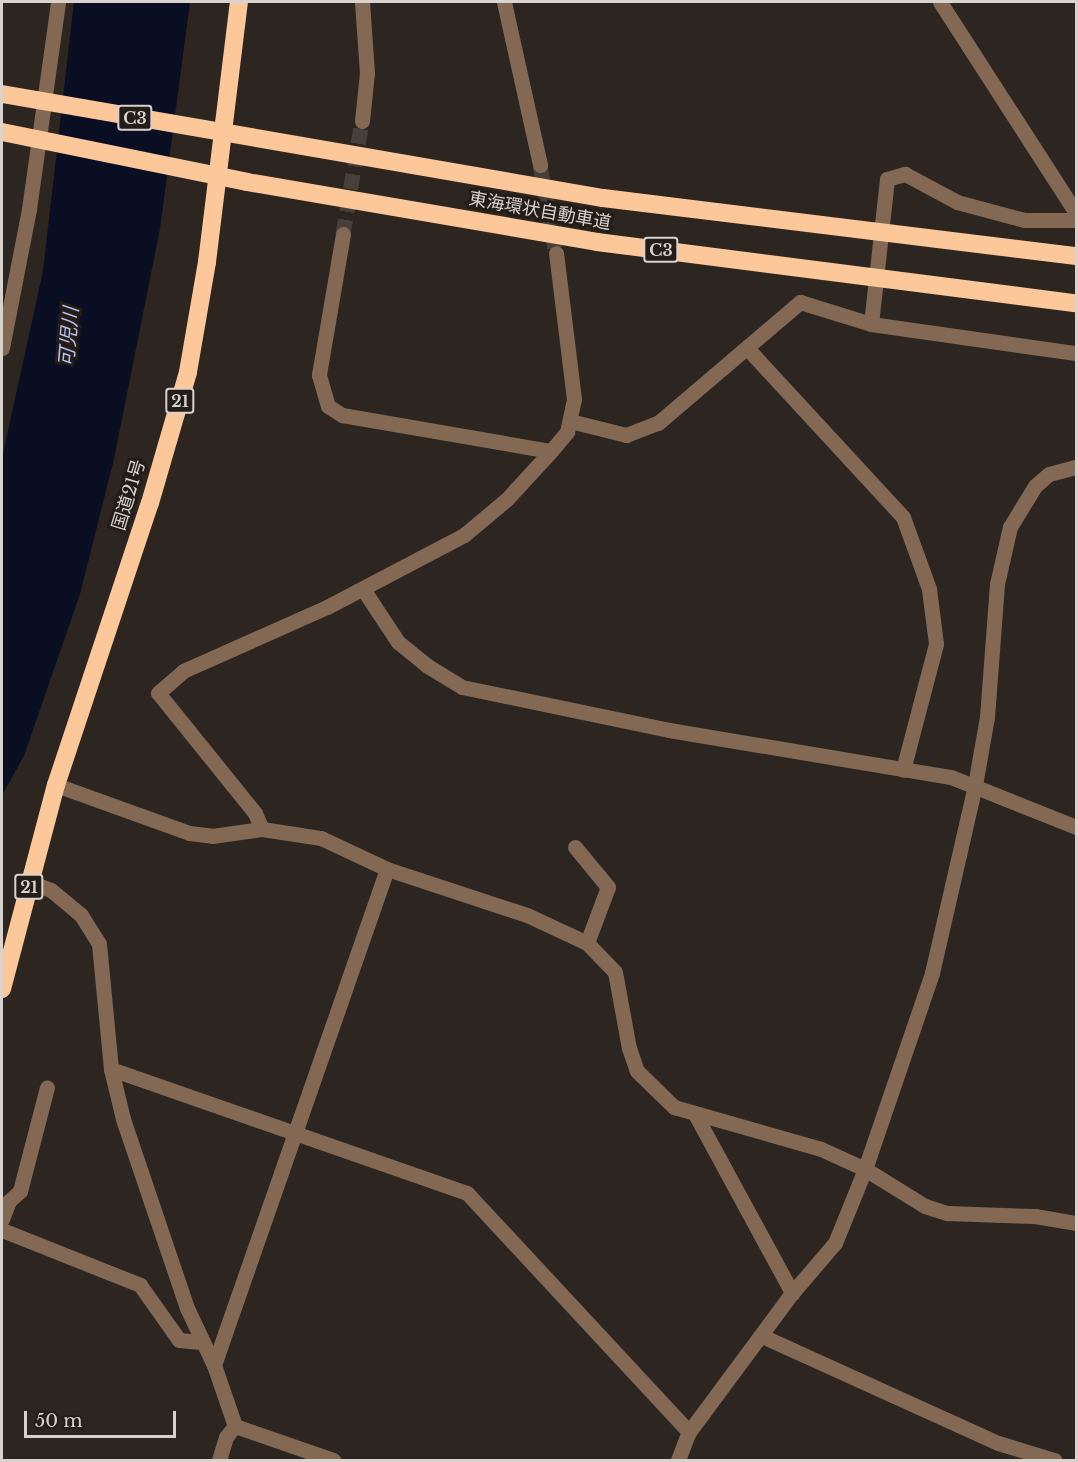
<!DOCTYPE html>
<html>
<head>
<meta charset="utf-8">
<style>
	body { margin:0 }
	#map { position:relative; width:1078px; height:1462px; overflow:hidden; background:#2d2620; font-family:"Libre Baskerville","Noto Sans JP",serif }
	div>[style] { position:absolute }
	.water>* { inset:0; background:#0a0e23 }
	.minor-tunnel>* { height:15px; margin-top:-7.5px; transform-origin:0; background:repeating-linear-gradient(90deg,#47403a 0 15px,transparent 0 23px) }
	.minor>* { height:15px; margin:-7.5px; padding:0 7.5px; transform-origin:7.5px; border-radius:7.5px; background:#836953 }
	.highway>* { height:18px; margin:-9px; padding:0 9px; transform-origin:9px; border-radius:9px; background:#fcc89a }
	span { translate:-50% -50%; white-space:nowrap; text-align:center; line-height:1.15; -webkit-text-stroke:6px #241c16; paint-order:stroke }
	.shield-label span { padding:2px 4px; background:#241c16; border:2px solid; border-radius:4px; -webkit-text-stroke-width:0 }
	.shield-label { font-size:16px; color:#d8d3cf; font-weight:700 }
	.street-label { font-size:18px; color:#d8d3cf }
	.water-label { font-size:20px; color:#b5c3f7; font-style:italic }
	.frame { position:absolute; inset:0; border:3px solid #d8d3cf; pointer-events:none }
	.scale { position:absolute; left:24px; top:1411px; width:152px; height:27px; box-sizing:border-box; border:3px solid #d8d3cf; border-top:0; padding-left:8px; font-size:18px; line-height:21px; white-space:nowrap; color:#d8d3cf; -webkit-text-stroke:4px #241c16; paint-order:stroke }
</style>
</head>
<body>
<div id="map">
	<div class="water">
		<i style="clip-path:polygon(74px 2px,190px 2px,160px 229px,114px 459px,80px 594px,24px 756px,2px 795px,2px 458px,43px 271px)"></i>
	</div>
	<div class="minor-tunnel">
		<i style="left:540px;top:165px;width:89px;rotate:79.7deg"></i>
		<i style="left:343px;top:234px;width:115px;rotate:-80.5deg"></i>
	</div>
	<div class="minor">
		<i style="left:504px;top:2px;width:167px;rotate:77.5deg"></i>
		<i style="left:940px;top:2px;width:251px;rotate:57.2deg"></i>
		<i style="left:362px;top:121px;width:48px;rotate:-84.1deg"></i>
		<i style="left:367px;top:73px;width:71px;rotate:-94deg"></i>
		<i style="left:343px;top:234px;width:143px;rotate:99.7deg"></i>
		<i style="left:319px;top:375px;width:32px;rotate:74deg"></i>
		<i style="left:328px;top:406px;width:17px;rotate:33deg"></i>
		<i style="left:342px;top:415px;width:212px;rotate:9.8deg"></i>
		<i style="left:871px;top:324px;width:146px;rotate:-83.7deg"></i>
		<i style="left:887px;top:179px;width:19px;rotate:-16deg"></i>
		<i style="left:905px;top:174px;width:59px;rotate:28.3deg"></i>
		<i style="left:957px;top:202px;width:69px;rotate:15deg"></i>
		<i style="left:1024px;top:220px;width:52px"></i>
		<i style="left:2px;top:348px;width:142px;rotate:-79deg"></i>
		<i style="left:29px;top:209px;width:209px;rotate:-82deg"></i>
		<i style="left:747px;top:348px;width:230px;rotate:47.3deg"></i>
		<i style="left:903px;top:517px;width:77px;rotate:70.1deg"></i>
		<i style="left:929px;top:589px;width:55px;rotate:82.7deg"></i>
		<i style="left:936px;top:644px;width:130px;rotate:104.7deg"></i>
		<i style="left:570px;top:421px;width:58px;rotate:14deg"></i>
		<i style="left:626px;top:435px;width:34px;rotate:-21deg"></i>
		<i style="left:658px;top:423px;width:187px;rotate:-40.4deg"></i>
		<i style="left:800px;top:302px;width:74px;rotate:17.2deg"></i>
		<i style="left:871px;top:324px;width:207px;rotate:8.1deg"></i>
		<i style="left:363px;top:589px;width:64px;rotate:56.6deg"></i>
		<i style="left:398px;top:642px;width:36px;rotate:39deg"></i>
		<i style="left:426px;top:665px;width:42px;rotate:31.4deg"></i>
		<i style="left:462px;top:687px;width:211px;rotate:11.7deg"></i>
		<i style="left:669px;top:730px;width:286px;rotate:9.5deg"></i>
		<i style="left:951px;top:777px;width:135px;rotate:21.8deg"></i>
		<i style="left:56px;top:785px;width:141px;rotate:19.8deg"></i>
		<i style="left:189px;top:833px;width:23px;rotate:7deg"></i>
		<i style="left:212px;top:836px;width:50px;rotate:-8deg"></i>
		<i style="left:262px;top:829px;width:60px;rotate:8.7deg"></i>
		<i style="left:321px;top:838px;width:73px;rotate:25.2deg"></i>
		<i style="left:387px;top:869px;width:147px;rotate:18.2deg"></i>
		<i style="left:527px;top:915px;width:66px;rotate:25deg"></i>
		<i style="left:587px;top:943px;width:40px;rotate:46deg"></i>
		<i style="left:615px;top:972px;width:77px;rotate:79.6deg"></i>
		<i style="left:629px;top:1048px;width:24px;rotate:71deg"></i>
		<i style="left:637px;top:1071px;width:52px;rotate:44.2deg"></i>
		<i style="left:674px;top:1107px;width:153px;rotate:15.9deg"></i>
		<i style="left:821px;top:1149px;width:48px;rotate:24.4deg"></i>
		<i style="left:865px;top:1169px;width:70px;rotate:31.7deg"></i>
		<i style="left:925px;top:1206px;width:23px;rotate:18deg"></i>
		<i style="left:947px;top:1213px;width:88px;rotate:2deg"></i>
		<i style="left:1035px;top:1216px;width:42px;rotate:9.7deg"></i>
		<i style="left:262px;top:829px;width:17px;rotate:-114deg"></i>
		<i style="left:255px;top:813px;width:154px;rotate:-128.9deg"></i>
		<i style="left:158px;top:693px;width:33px;rotate:-41deg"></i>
		<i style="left:183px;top:671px;width:158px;rotate:-24deg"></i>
		<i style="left:327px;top:607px;width:155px;rotate:-27.7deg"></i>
		<i style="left:464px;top:535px;width:56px;rotate:-39.9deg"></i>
		<i style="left:507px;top:499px;width:65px;rotate:-47.5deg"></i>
		<i style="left:551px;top:451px;width:25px;rotate:-50deg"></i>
		<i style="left:567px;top:432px;width:34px;rotate:-78deg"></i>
		<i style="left:574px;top:399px;width:147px;rotate:-97deg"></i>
		<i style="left:575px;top:847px;width:52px;rotate:50.5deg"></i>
		<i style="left:608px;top:887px;width:60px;rotate:110.6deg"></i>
		<i style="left:30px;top:882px;width:22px;rotate:21deg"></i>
		<i style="left:51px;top:890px;width:39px;rotate:40deg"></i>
		<i style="left:81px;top:915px;width:34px;rotate:58deg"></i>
		<i style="left:99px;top:944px;width:126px;rotate:84.5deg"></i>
		<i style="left:111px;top:1069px;width:51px;rotate:76.5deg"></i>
		<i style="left:123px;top:1119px;width:200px;rotate:71.3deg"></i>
		<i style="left:187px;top:1308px;width:63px;rotate:64.7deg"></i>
		<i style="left:214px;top:1365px;width:65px;rotate:71deg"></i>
		<i style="left:111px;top:1069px;width:377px;rotate:19.2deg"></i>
		<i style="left:467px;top:1193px;width:326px;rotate:47.1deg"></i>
		<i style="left:695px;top:1114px;width:204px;rotate:61.5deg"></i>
		<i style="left:2px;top:1219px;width:19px;rotate:-69deg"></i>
		<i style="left:9px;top:1201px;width:15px;rotate:-42deg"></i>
		<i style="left:20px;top:1191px;width:107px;rotate:-75.4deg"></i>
		<i style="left:2px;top:1230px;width:149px;rotate:21.7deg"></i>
		<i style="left:140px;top:1285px;width:67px;rotate:54.7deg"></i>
		<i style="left:179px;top:1340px;width:22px;rotate:5deg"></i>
		<i style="left:762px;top:1336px;width:259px;rotate:24.4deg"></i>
		<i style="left:998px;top:1443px;width:59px;rotate:16.9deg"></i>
		<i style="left:214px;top:1365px;width:525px;rotate:-70.77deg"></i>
		<i style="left:235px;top:1426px;width:104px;rotate:19.1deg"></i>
		<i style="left:219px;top:1460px;width:24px;rotate:-73deg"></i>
		<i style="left:226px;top:1437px;width:14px;rotate:-51deg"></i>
		<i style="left:678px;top:1460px;width:30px;rotate:-69deg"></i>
		<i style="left:689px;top:1432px;width:173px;rotate:-53.5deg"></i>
		<i style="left:792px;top:1293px;width:66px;rotate:-49.3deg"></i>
		<i style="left:835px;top:1243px;width:80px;rotate:-67.9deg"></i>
		<i style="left:865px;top:1169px;width:207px;rotate:-71.1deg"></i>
		<i style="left:932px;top:973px;width:193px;rotate:-77.1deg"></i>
		<i style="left:975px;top:785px;width:69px;rotate:-80deg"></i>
		<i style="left:987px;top:717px;width:133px;rotate:-85.7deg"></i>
		<i style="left:997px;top:584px;width:58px;rotate:-77.2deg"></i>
		<i style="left:1010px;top:527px;width:48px;rotate:-58.6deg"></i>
		<i style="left:1035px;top:486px;width:18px;rotate:-41deg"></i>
		<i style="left:1049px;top:474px;width:28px;rotate:-15deg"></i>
	</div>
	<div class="highway">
		<i style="left:2px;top:94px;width:610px;rotate:9.82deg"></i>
		<i style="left:603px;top:198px;width:477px;rotate:7deg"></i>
		<i style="left:2px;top:132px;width:250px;rotate:11.5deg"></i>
		<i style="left:247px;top:182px;width:355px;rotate:9.7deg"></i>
		<i style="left:597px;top:242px;width:483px;rotate:7.3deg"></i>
		<i style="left:2px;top:989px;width:211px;rotate:-75.2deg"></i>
		<i style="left:56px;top:785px;width:297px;rotate:-71.6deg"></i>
		<i style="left:150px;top:503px;width:136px;rotate:-73.8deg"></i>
		<i style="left:188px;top:372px;width:112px;rotate:-80.2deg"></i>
		<i style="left:207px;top:262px;width:262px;rotate:-83deg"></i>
	</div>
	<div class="shield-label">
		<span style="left:135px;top:118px">C3</span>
		<span style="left:661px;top:250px">C3</span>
		<span style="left:180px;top:401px">21</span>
		<span style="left:29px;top:887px">21</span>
	</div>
	<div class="street-label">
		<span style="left:540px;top:211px;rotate:10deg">東海環状自動車道</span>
		<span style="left:129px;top:495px;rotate:-73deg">国道21号</span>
	</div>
	<div class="water-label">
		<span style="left:69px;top:337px;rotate:-85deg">可児川</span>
	</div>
	<div class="frame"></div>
	<div class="scale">50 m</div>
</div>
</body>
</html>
